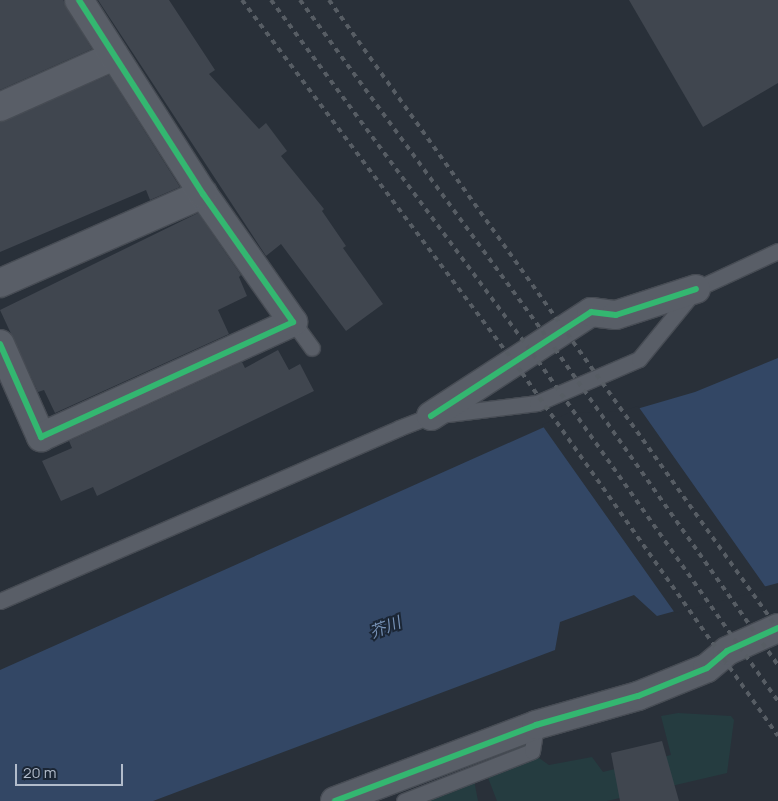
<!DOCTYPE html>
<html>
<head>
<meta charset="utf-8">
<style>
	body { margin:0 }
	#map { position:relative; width:778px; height:801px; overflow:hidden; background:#293039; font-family:Manrope,"Noto Sans JP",sans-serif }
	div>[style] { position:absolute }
	.green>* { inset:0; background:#253c40 }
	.water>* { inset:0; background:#334765 }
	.pier>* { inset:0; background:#293039 }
	.building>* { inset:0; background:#40464f }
	.roads { filter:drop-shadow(1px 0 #474c54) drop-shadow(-1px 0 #474c54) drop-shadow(0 1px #474c54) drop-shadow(0 -1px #474c54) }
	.service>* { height:15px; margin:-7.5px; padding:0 7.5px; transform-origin:7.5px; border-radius:7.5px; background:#595e67 }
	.minor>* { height:28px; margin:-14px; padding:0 14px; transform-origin:14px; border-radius:14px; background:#595e67 }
	.rail>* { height:4px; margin-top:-2px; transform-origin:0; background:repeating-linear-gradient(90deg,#575d64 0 5px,transparent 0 10px) }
	.cycleway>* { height:6px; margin:-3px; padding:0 3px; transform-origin:3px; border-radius:3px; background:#33b770 }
	span { translate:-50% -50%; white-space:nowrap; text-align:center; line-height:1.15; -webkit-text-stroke:4px #1b2635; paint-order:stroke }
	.water-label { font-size:16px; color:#7691b5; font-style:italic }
	.scale { position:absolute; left:15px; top:764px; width:108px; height:22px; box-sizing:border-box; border:2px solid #b2bccb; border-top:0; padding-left:6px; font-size:15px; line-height:18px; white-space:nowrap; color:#b2bccb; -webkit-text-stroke:4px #1b2635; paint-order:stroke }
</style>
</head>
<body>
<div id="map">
	<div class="green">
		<i style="clip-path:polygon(678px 713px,731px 716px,734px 720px,727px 773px,607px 801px,497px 801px,487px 775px,539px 758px,549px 765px,592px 757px,603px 772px,671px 755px,661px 716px)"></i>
		<i style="clip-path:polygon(474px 780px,478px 801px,420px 801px)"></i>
	</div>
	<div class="water">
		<i style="clip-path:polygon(778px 358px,778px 583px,657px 616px,634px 595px,560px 622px,555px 650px,153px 801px,0 801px,0 670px,569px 416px,623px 413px,695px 392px)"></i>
	</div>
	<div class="pier">
		<i style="clip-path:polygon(638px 406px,767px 589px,675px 613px,542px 425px,568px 413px,622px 411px)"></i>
	</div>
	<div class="building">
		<i style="clip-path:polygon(0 0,63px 0,92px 49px,0 90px)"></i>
		<i style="clip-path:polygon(98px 0,169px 0,215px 70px,209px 74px,259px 129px,266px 123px,287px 151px,281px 156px,324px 209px,322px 211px,346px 246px,343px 248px,383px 304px,346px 331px,281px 244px,266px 256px)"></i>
		<i style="clip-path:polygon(629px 0,778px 0,778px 83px,703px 127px)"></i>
		<i style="clip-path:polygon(109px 75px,180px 187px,150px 200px,146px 190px,0 252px,0 122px)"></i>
		<i style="clip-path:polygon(198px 213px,241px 275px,239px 277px,247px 296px,218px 310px,229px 334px,55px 413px,44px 390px,38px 392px,0 310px)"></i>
		<i style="clip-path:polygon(278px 350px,289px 370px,300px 364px,314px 391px,97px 496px,93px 487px,61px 501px,42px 461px,72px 448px,69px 441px,242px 362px,245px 368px)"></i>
		<i style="clip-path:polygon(662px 741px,679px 801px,620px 801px,611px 753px)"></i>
	</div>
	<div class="roads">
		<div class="service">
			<i style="left:293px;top:322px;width:32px;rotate:54deg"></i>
			<i style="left:0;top:601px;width:435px;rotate:-23.4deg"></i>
			<i style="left:399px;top:428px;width:34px;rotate:-21deg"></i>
			<i style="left:431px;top:416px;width:107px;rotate:-7deg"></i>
			<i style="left:537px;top:403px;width:111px;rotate:-23.3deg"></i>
			<i style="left:639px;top:359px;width:90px;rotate:-50.8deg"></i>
			<i style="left:696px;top:289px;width:90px;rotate:-24.9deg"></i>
			<i style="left:404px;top:801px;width:137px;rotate:-21.3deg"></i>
			<i style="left:532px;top:751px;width:26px;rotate:-81deg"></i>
		</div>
		<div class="minor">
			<i style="left:0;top:107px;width:125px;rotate:-24.1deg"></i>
			<i style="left:0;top:283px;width:222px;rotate:-23.7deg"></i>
			<i style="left:0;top:344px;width:102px;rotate:66.2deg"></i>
			<i style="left:41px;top:437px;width:277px;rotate:-24.5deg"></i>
			<i style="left:293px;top:322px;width:156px;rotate:-125.1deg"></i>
			<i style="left:203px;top:194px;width:230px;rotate:-122.6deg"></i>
			<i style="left:431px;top:416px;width:191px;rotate:-33deg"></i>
			<i style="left:591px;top:312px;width:25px;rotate:7deg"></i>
			<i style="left:616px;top:315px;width:84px;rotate:-18deg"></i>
			<i style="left:335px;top:801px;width:215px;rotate:-20.7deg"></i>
			<i style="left:536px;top:725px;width:106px;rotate:-15.9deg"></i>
			<i style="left:638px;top:696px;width:74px;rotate:-22.1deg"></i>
			<i style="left:707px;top:668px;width:26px;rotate:-40deg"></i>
			<i style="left:727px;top:651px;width:56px;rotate:-24.3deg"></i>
		</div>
	</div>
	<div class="rail">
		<i style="left:242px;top:0;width:466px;rotate:53.1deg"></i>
		<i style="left:522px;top:373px;width:444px;rotate:54.8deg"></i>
		<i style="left:271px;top:0;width:449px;rotate:53.5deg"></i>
		<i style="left:538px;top:361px;width:416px;rotate:54.8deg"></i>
		<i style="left:300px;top:0;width:432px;rotate:53.8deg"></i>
		<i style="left:555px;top:349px;width:387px;rotate:54.8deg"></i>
		<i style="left:329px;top:0;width:773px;rotate:54.48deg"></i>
	</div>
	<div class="cycleway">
		<i style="left:0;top:344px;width:102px;rotate:66.2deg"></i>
		<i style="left:41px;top:437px;width:277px;rotate:-24.5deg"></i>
		<i style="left:293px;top:322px;width:156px;rotate:-125.1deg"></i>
		<i style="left:203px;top:194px;width:230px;rotate:-122.6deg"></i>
		<i style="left:431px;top:416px;width:191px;rotate:-33deg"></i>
		<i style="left:591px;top:312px;width:25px;rotate:7deg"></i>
		<i style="left:616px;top:315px;width:84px;rotate:-18deg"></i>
		<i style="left:335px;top:801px;width:215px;rotate:-20.7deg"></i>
		<i style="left:536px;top:725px;width:106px;rotate:-15.9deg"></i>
		<i style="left:638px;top:696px;width:74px;rotate:-22.1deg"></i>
		<i style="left:707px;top:668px;width:26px;rotate:-40deg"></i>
		<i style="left:727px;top:651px;width:56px;rotate:-24.3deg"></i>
	</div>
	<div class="water-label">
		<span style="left:385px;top:627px;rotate:-21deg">芥川</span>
	</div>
	<div class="scale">20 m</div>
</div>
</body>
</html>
